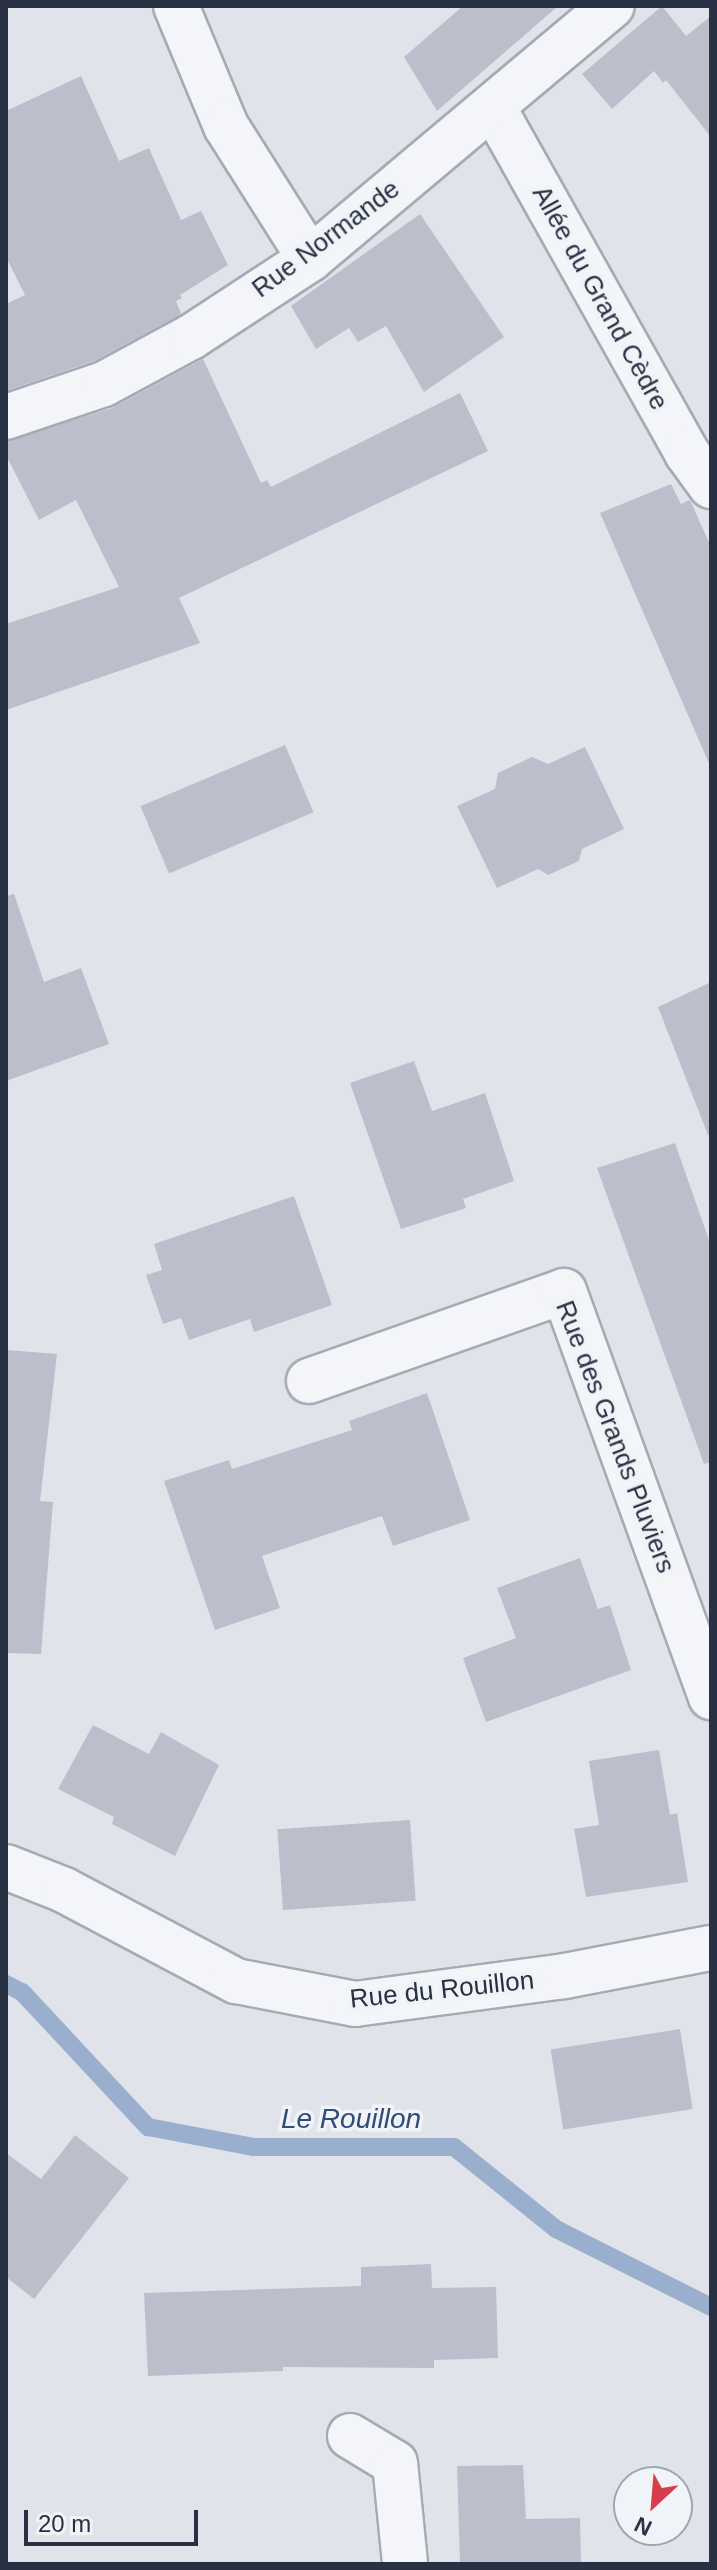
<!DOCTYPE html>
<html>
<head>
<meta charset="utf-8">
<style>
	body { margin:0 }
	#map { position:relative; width:717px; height:2570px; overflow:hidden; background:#e0e4ea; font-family:Arial,sans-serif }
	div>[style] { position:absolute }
	.stream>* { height:18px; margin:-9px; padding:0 9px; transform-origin:9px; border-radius:9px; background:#99afcd }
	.building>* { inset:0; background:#babfcb; transform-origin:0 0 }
	.roads { filter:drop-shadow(2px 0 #a5aab5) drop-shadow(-2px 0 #a5aab5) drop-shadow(0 2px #a5aab5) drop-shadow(0 -2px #a5aab5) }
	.minor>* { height:44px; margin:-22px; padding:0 22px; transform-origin:22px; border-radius:22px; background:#f3f5f8 }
	.tertiary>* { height:44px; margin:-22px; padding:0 22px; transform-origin:22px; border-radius:22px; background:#f3f5f8 }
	span { translate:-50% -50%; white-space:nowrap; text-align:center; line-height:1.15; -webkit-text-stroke:7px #f0f3f7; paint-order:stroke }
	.street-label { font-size:26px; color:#283043 }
	.water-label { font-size:28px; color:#2f4c7a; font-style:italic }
	.frame { position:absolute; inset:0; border:8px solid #283043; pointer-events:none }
	.north { position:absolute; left:613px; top:2466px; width:80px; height:80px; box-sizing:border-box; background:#f0f3f7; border:2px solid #a0a5af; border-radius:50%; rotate:206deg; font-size:22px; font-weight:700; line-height:32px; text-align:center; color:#283043 }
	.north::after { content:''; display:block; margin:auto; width:28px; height:36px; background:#d83d4c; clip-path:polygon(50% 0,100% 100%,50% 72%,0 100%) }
	.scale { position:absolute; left:24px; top:2510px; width:174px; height:36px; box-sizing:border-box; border:4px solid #283043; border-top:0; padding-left:10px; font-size:24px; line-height:28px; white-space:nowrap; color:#283043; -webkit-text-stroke:6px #f0f3f7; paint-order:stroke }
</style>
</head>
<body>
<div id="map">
	<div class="stream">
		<i style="left:6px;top:1984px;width:18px;rotate:27deg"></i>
		<i style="left:22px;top:1992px;width:185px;rotate:47deg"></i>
		<i style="left:148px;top:2127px;width:108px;rotate:10.7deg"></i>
		<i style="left:254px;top:2147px;width:200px"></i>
		<i style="left:454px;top:2147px;width:131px;rotate:38.8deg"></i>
		<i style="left:556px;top:2229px;width:174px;rotate:26.7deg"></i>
	</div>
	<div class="building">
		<i style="clip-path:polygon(463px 6px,558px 6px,437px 111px,404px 57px)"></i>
		<i style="clip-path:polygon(662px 6px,686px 36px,711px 16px,711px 137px,666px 80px,663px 83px,654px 71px,612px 109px,582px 74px)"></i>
		<i style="clip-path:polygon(81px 76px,119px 161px,149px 148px,181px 220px,201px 211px,228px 265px,180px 295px,182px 298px,176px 301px,181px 313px,178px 316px,94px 361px,6px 391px,6px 304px,25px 295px,6px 257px,6px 111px)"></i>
		<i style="clip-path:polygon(420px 214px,504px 337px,424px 392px,386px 326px,358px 342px,349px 328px,316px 349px,291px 306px)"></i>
		<i style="clip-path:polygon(203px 359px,261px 483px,267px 480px,271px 487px,460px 393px,488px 451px,179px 598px,200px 643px,6px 710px,6px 624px,119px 587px,76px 500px,39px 520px,6px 455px,6px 441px,112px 408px)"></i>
		<i style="clip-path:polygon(671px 484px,681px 504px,690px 500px,711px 547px,711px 768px,600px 513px)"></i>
		<i style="left:285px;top:745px;width:73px;height:157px;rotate:67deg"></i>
		<i style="clip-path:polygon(585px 747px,624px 829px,582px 849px,579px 861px,548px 875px,538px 869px,497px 888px,457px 806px,495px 789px,498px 773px,532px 757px,548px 764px)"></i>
		<i style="clip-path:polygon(14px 894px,44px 982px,81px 968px,109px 1044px,6px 1081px,6px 896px)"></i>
		<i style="clip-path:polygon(711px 982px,711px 1134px,708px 1135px,658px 1007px)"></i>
		<i style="clip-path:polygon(414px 1061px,432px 1111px,485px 1093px,514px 1181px,463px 1199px,466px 1208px,401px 1229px,350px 1083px)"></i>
		<i style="clip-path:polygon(675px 1143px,711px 1246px,711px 1462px,704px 1464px,597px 1168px)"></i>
		<i style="clip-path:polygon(294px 1196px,332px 1305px,254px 1332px,250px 1319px,189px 1340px,181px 1318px,163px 1324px,146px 1275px,162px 1270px,154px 1244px)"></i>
		<i style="clip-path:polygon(6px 1350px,57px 1354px,40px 1501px,53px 1502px,41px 1654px,6px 1653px)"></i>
		<i style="clip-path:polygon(427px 1393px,470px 1520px,393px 1546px,382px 1516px,262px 1556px,280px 1608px,215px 1630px,164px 1481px,229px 1460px,232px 1469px,352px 1430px,349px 1421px)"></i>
		<i style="clip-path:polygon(580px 1558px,598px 1609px,610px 1605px,631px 1670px,486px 1722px,463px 1658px,516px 1638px,497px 1588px)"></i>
		<i style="clip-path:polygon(93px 1725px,149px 1754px,161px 1732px,219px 1765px,175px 1856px,112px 1824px,114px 1817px,58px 1789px)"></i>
		<i style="clip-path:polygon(659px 1750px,670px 1815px,677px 1813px,688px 1882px,586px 1897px,574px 1829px,599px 1825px,589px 1761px)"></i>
		<i style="left:410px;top:1820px;width:81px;height:133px;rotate:86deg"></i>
		<i style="left:680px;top:2029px;width:81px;height:131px;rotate:81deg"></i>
		<i style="clip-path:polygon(75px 2135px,129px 2178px,34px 2299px,6px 2277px,6px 2153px,41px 2179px)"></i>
		<i style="clip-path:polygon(431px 2264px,432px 2288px,496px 2287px,498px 2358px,434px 2360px,434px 2368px,283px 2367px,283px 2371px,148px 2376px,144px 2293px,361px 2286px,361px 2267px)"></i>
		<i style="clip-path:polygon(523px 2465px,526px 2519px,580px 2518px,581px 2564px,460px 2564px,457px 2466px)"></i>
	</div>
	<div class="roads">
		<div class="minor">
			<i style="left:176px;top:6px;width:130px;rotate:67.4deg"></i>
			<i style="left:226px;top:126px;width:157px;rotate:57.7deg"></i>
			<i style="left:493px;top:107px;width:397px;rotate:60.7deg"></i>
			<i style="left:687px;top:453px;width:41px;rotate:54deg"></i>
			<i style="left:309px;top:1381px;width:270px;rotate:-19.4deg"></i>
			<i style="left:564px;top:1291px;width:432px;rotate:70.1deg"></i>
			<i style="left:6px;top:1867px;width:62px;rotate:21.6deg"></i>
			<i style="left:64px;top:1890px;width:195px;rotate:27.9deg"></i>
			<i style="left:236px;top:1981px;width:121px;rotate:10.9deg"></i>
			<i style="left:355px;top:2004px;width:212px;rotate:-7.6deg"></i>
			<i style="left:565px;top:1976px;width:149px;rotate:-10.9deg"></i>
			<i style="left:350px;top:2436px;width:52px;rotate:31deg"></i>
			<i style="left:395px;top:2463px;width:101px;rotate:84.3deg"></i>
		</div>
		<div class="tertiary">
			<i style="left:6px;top:417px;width:103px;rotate:-18.6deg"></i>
			<i style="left:104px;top:384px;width:99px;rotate:-28.4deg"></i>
			<i style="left:191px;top:337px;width:142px;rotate:-33.2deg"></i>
			<i style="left:310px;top:259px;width:394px;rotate:-40deg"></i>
		</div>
	</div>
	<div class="street-label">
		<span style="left:326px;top:239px;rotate:-37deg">Rue Normande</span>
		<span style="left:600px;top:298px;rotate:61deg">Allée du Grand Cèdre</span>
		<span style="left:615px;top:1437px;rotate:69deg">Rue des Grands Pluviers</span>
		<span style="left:442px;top:1990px;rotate:-6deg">Rue du Rouillon</span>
	</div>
	<div class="water-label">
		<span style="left:351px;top:2119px">Le Rouillon</span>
	</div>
	<div class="frame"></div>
	<div class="north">N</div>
	<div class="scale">20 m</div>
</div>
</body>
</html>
